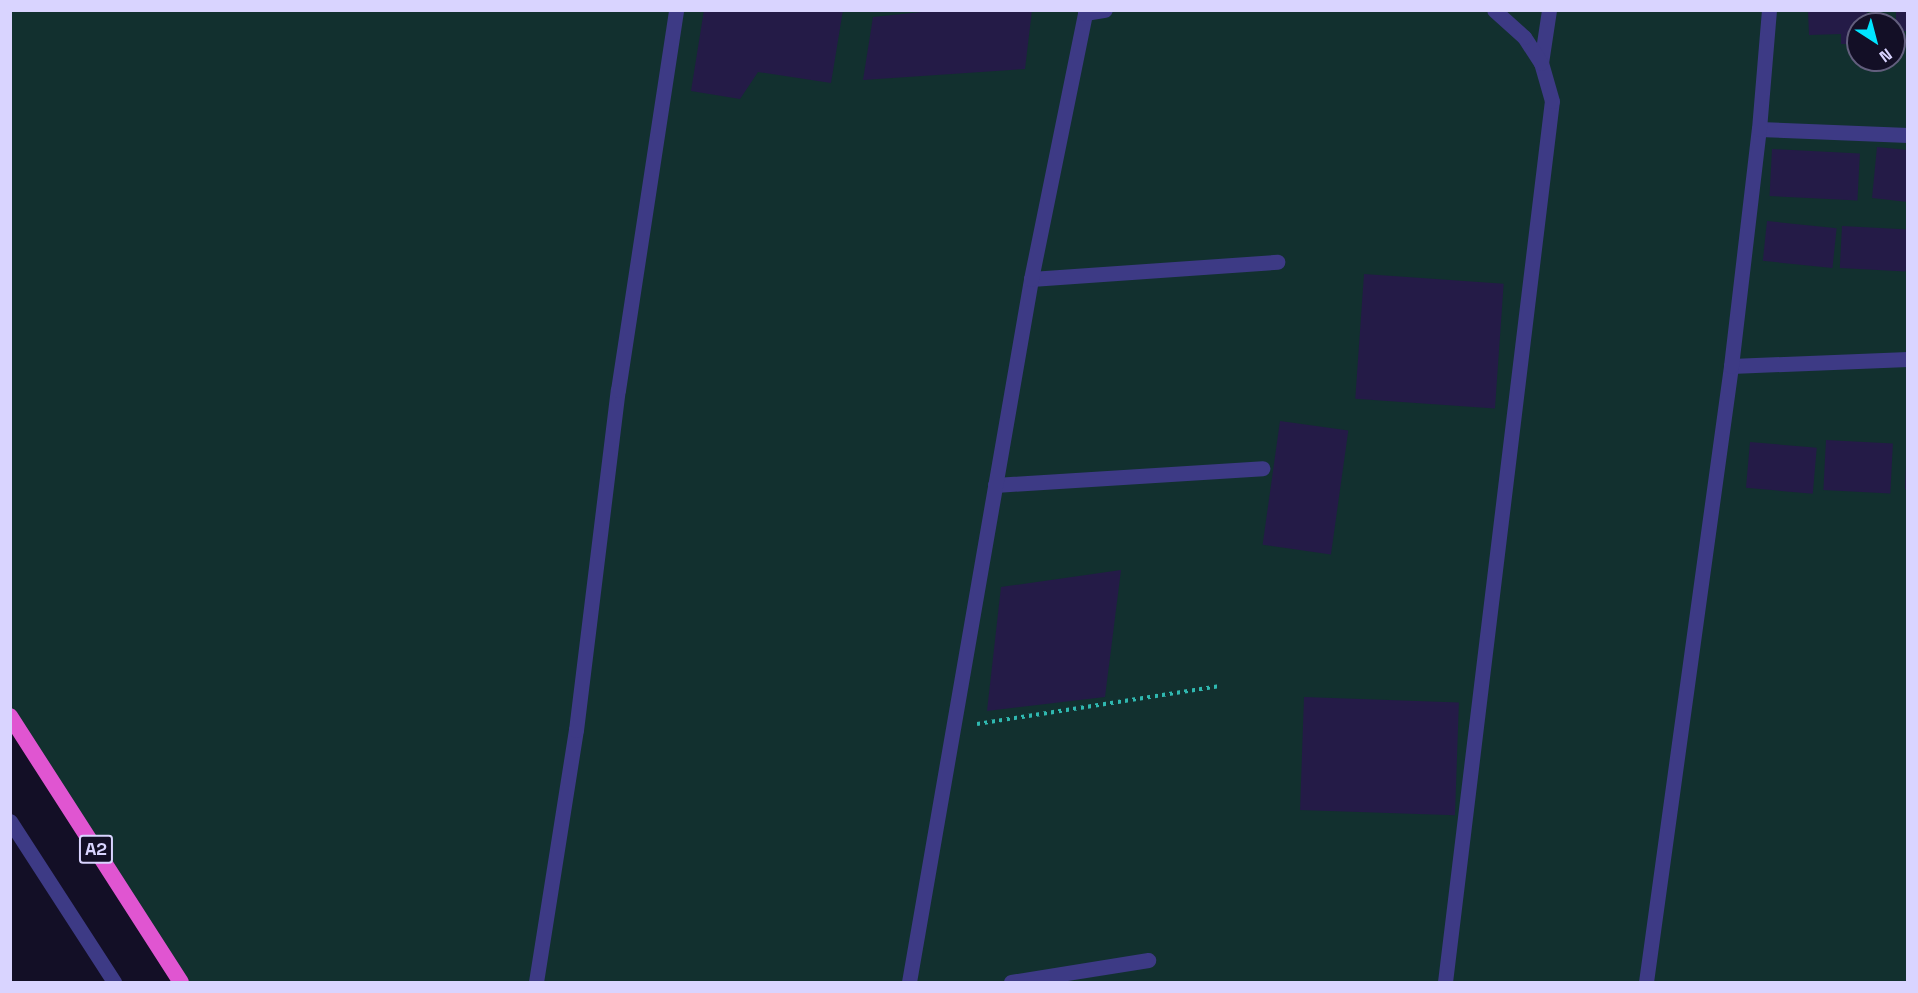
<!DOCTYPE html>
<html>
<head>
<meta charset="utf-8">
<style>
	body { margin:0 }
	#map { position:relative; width:1918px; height:993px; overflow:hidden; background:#130f26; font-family:"Space Grotesk",sans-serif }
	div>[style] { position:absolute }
	.green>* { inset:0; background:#12302f }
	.building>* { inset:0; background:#241b47; transform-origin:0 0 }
	.path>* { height:4px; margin-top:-2px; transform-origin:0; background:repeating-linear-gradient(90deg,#2fb8b0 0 3px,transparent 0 7.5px) }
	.service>* { height:15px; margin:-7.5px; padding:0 7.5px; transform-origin:7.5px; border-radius:7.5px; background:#3d3a85 }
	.minor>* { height:15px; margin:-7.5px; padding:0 7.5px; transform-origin:7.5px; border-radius:7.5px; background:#3d3a85 }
	.trunk>* { height:16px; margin:-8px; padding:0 8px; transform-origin:8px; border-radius:8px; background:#e055d1 }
	span { translate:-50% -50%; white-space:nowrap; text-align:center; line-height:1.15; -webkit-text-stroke:4.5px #130f26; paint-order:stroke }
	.shield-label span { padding:2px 4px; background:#130f26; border:2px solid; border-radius:4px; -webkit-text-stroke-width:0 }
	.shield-label { font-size:18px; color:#d9d4ff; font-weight:700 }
	.frame { position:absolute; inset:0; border:12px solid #d9d4ff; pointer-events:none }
	.north { position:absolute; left:1846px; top:12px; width:60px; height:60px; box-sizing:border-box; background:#130f26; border:2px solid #625e7d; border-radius:50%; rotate:144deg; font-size:16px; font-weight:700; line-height:24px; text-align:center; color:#d9d4ff }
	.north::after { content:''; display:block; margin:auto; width:21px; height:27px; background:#00e5ff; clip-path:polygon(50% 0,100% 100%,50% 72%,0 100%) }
</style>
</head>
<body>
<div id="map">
	<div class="green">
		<i style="clip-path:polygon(evenodd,11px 11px,1907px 11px,1907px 982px,187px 982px,11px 709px,11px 11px,1858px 24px,1894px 24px,1894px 60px,1858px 60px,1858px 24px)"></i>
	</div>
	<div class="building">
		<i style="clip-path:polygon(704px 10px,843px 10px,831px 83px,758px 72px,740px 99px,691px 91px)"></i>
		<i style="clip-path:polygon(941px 10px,1032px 10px,1025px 69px,863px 80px,873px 17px)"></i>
		<i style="clip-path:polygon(1808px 10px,1867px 10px,1868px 24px,1858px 24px,1858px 44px,1841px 44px,1841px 34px,1809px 35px)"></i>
		<i style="left:1896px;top:10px;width:12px;height:21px"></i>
		<i style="clip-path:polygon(1877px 147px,1908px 150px,1908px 202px,1872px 198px)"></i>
		<i style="left:1772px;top:149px;width:88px;height:47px;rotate:3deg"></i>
		<i style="left:1767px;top:221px;width:70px;height:40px;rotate:6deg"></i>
		<i style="left:1842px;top:226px;width:66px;height:42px;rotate:3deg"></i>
		<i style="left:1364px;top:274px;width:140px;height:125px;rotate:4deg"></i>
		<i style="left:1280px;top:421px;width:69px;height:125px;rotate:8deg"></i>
		<i style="left:1826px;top:440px;width:67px;height:50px;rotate:3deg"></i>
		<i style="left:1750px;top:442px;width:67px;height:46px;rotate:5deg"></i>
		<i style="clip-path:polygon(1906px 466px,1908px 466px,1908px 490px,1905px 489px)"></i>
		<i style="clip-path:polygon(1121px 570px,1105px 697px,987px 711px,1001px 587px)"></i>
		<i style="left:1304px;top:697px;width:155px;height:113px;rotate:2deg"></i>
	</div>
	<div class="path">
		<i style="left:977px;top:724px;width:246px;rotate:-8.9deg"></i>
	</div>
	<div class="service">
		<i style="left:10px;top:821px;width:192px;rotate:57.1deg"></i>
	</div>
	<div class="minor">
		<i style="left:1541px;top:63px;width:54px;rotate:-81.4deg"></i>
		<i style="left:1759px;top:129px;width:149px;rotate:2.3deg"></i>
		<i style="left:1031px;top:279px;width:247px;rotate:-4deg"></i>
		<i style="left:1731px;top:366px;width:177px;rotate:-2.3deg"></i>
		<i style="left:995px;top:485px;width:268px;rotate:-3.6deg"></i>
		<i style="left:536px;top:982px;width:255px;rotate:-81deg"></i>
		<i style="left:576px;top:730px;width:343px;rotate:-83deg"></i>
		<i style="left:618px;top:390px;width:384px;rotate:-81.3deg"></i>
		<i style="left:909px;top:982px;width:714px;rotate:-80.15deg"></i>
		<i style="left:1031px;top:279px;width:271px;rotate:-78.5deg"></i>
		<i style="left:1085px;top:13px;width:20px;rotate:-9deg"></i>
		<i style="left:1011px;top:982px;width:139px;rotate:-9.1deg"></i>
		<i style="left:1445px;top:982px;width:887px;rotate:-83.08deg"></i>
		<i style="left:1552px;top:101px;width:40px;rotate:-106deg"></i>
		<i style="left:1541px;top:63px;width:31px;rotate:-123deg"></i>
		<i style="left:1524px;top:37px;width:40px;rotate:-138deg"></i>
		<i style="left:1646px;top:982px;width:622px;rotate:-82.14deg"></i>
		<i style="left:1731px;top:366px;width:239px;rotate:-83.3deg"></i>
		<i style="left:1759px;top:129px;width:119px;rotate:-85.2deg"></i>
	</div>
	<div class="trunk">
		<i style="left:10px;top:716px;width:316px;rotate:57.3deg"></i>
	</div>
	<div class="shield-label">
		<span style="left:96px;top:849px">A2</span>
	</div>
	<div class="frame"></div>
	<div class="north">N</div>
</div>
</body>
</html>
